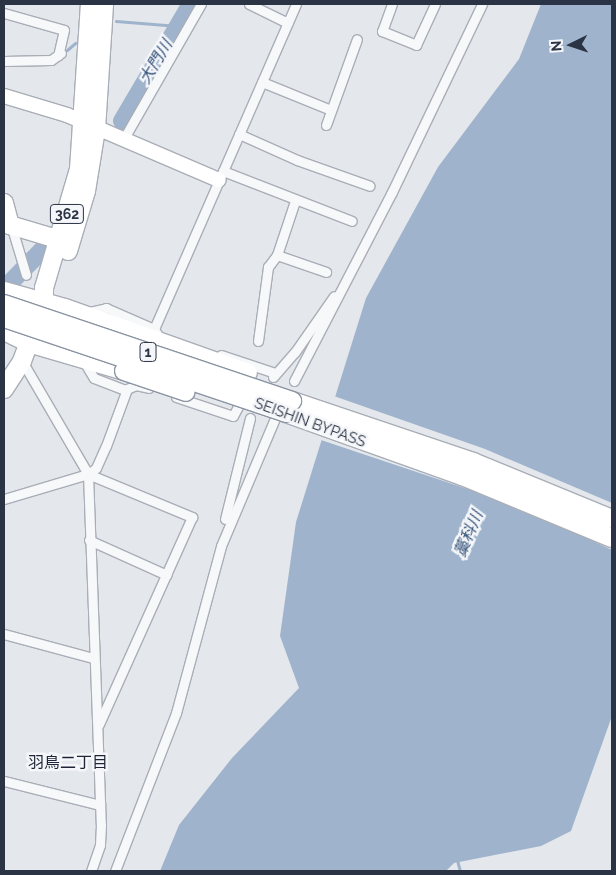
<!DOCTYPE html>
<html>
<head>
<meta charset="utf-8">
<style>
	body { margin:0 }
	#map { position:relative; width:616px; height:875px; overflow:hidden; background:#e4e7ec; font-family:Raleway,"Noto Sans JP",sans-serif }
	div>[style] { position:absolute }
	.water>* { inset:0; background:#9fb4cc }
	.pier>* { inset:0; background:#e4e7ec }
	.stream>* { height:3px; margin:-1.5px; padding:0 1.5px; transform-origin:1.5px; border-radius:1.5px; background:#9fb4cc }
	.river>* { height:18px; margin:-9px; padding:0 9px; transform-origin:9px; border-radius:9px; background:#9fb4cc }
	.roads { filter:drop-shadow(1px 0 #a9aeb7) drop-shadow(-1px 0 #a9aeb7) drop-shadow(0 1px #a9aeb7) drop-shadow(0 -1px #a9aeb7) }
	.street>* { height:9px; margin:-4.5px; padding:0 4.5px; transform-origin:4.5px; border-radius:4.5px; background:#f7f8fa }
	.secondary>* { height:14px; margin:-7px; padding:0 7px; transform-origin:7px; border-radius:7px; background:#fff }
	.highway>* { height:18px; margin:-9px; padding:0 9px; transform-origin:9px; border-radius:9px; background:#fff }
	.bridges { filter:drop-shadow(1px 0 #8b94a3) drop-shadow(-1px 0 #8b94a3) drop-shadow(0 1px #8b94a3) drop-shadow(0 -1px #8b94a3) }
	.highway-bridge>* { height:18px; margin:-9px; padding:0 9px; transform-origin:9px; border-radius:9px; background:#fff }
	span { translate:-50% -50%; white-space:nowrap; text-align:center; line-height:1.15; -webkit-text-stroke:5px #f4f6f9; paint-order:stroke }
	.shield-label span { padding:1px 4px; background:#f4f6f9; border:1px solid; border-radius:4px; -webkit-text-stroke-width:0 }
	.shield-label { font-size:14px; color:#2b3445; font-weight:700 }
	.street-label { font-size:15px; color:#2b3445 }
	.water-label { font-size:16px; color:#34527a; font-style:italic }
	.neighbourhood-label { font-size:16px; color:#1d2536 }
	.frame { position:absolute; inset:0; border:5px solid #2b3445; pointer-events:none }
	.north { position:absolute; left:546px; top:20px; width:50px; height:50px; -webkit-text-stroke:4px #f4f6f9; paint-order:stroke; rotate:266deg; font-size:14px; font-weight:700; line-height:20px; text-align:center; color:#2b3445 }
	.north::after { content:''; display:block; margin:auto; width:18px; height:22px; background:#2b3445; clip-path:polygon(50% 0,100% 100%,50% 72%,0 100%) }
</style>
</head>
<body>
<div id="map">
	<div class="water">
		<i style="clip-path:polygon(541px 4px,612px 4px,612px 716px,571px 831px,541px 846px,454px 863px,446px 871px,160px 871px,179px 825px,232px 758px,299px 688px,280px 636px,296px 522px,366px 298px,438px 167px,519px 59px)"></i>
	</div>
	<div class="pier">
		<i style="clip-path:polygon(331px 395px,485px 449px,612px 503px,612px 550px,515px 505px,318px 439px)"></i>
	</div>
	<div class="stream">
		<i style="left:116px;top:21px;width:62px;rotate:4.6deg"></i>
		<i style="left:67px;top:50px;width:11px;rotate:-41deg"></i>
		<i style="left:457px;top:860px;width:11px;rotate:75deg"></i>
	</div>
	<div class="river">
		<i style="left:122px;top:121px;width:136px;rotate:-59.5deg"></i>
		<i style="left:6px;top:287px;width:54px;rotate:-45.7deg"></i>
	</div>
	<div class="roads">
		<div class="street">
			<i style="left:249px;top:4px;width:43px;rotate:26deg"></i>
			<i style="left:392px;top:4px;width:29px;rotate:110deg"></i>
			<i style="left:382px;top:31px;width:37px;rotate:22deg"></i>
			<i style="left:416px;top:45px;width:45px;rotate:-65.1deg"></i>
			<i style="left:4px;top:13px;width:62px;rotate:15.8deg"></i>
			<i style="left:64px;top:30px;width:26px;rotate:103deg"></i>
			<i style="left:4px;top:61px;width:47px;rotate:-1.2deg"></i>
			<i style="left:51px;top:60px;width:12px;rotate:-35deg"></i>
			<i style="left:262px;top:82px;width:74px;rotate:22.1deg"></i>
			<i style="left:326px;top:125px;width:91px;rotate:-70.2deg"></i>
			<i style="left:239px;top:134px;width:64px;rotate:24.1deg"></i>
			<i style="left:297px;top:160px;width:77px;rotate:19.6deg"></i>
			<i style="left:123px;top:140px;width:157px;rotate:-60.2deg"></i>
			<i style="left:223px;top:171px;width:138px;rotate:21.2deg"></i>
			<i style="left:11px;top:225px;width:52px;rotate:73.3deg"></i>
			<i style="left:277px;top:255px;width:52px;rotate:19.1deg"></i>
			<i style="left:85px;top:313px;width:22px;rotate:-13deg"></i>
			<i style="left:106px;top:308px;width:52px;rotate:23.6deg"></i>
			<i style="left:154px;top:329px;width:6px;rotate:59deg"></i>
			<i style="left:154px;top:329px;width:355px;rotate:-66.4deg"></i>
			<i style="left:258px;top:341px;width:75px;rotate:-82.3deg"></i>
			<i style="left:268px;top:267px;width:15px;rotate:-53deg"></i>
			<i style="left:277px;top:255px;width:57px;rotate:-71.6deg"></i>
			<i style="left:221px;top:355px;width:57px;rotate:18.4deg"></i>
			<i style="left:83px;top:360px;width:21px;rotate:59deg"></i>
			<i style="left:94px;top:378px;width:34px;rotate:21deg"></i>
			<i style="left:22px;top:361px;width:131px;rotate:59.7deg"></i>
			<i style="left:88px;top:474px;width:351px;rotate:87.9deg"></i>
			<i style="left:101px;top:825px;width:20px;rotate:93deg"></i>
			<i style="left:100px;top:845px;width:28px;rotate:109deg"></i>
			<i style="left:273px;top:377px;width:33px;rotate:-49deg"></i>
			<i style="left:295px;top:352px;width:68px;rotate:-55.1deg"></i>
			<i style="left:294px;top:381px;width:213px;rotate:-62.6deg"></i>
			<i style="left:392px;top:192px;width:208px;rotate:-64.4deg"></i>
			<i style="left:176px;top:397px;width:60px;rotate:18.4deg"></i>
			<i style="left:233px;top:416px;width:21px;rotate:-62deg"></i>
			<i style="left:88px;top:474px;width:113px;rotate:22.5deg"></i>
			<i style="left:192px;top:517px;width:227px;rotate:114.2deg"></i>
			<i style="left:4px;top:499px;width:88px;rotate:-16.6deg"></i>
			<i style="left:88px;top:474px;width:10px;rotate:-37deg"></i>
			<i style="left:96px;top:468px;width:24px;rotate:-66deg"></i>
			<i style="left:106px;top:446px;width:61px;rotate:-69.8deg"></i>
			<i style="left:127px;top:389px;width:10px;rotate:-24deg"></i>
			<i style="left:136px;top:385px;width:13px;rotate:13deg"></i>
			<i style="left:225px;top:519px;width:104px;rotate:-76.1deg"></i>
			<i style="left:89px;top:540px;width:85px;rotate:24.2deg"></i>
			<i style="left:4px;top:634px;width:92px;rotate:15.1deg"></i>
			<i style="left:4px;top:781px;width:99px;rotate:14deg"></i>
			<i style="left:115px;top:871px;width:169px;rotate:-68.9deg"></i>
			<i style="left:176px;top:713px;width:173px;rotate:-74.9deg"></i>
			<i style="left:221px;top:546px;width:139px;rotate:-67.1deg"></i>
		</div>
		<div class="secondary">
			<i style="left:4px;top:96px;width:66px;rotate:16.8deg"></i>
			<i style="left:67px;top:115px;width:165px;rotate:23.2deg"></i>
		</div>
		<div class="highway">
			<i style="left:4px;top:203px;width:23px;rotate:75deg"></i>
			<i style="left:10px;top:225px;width:52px;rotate:16.7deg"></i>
			<i style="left:68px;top:251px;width:63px;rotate:-73.3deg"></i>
			<i style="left:86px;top:191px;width:63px;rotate:-80.8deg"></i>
			<i style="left:96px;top:129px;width:125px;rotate:-86.3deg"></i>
			<i style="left:4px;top:291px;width:63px;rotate:15.6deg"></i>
			<i style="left:65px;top:308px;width:194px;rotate:19.6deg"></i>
			<i style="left:4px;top:331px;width:28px;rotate:26deg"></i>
			<i style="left:29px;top:343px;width:99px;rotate:16.4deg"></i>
			<i style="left:4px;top:389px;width:33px;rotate:-57deg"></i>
			<i style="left:22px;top:361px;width:62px;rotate:-69.2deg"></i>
			<i style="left:44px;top:303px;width:15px;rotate:-90deg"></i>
			<i style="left:44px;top:288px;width:124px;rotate:-73.6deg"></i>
			<i style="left:79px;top:169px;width:165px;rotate:-86.2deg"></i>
			<i style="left:292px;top:401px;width:191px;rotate:18.6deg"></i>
			<i style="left:473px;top:462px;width:150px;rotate:22.3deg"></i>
			<i style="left:286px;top:413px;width:187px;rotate:19.7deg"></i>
			<i style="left:462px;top:476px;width:162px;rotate:22.5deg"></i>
		</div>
	</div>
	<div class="bridges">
		<div class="highway-bridge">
			<i style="left:4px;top:304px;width:304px;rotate:18.6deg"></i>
			<i style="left:4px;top:318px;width:298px;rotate:18.6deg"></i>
			<i style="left:124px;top:371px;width:65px;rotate:18.7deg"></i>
		</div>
	</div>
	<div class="shield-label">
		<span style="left:67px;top:214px">362</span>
		<span style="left:148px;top:352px">1</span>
	</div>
	<div class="street-label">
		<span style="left:310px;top:423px;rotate:20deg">SEISHIN BYPASS</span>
	</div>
	<div class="water-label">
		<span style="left:156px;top:62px;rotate:-59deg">大門川</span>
		<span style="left:469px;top:534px;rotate:-67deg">藁科川</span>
	</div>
	<div class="neighbourhood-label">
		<span style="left:68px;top:763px">羽鳥二丁目</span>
	</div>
	<div class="frame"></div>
	<div class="north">N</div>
</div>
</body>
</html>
